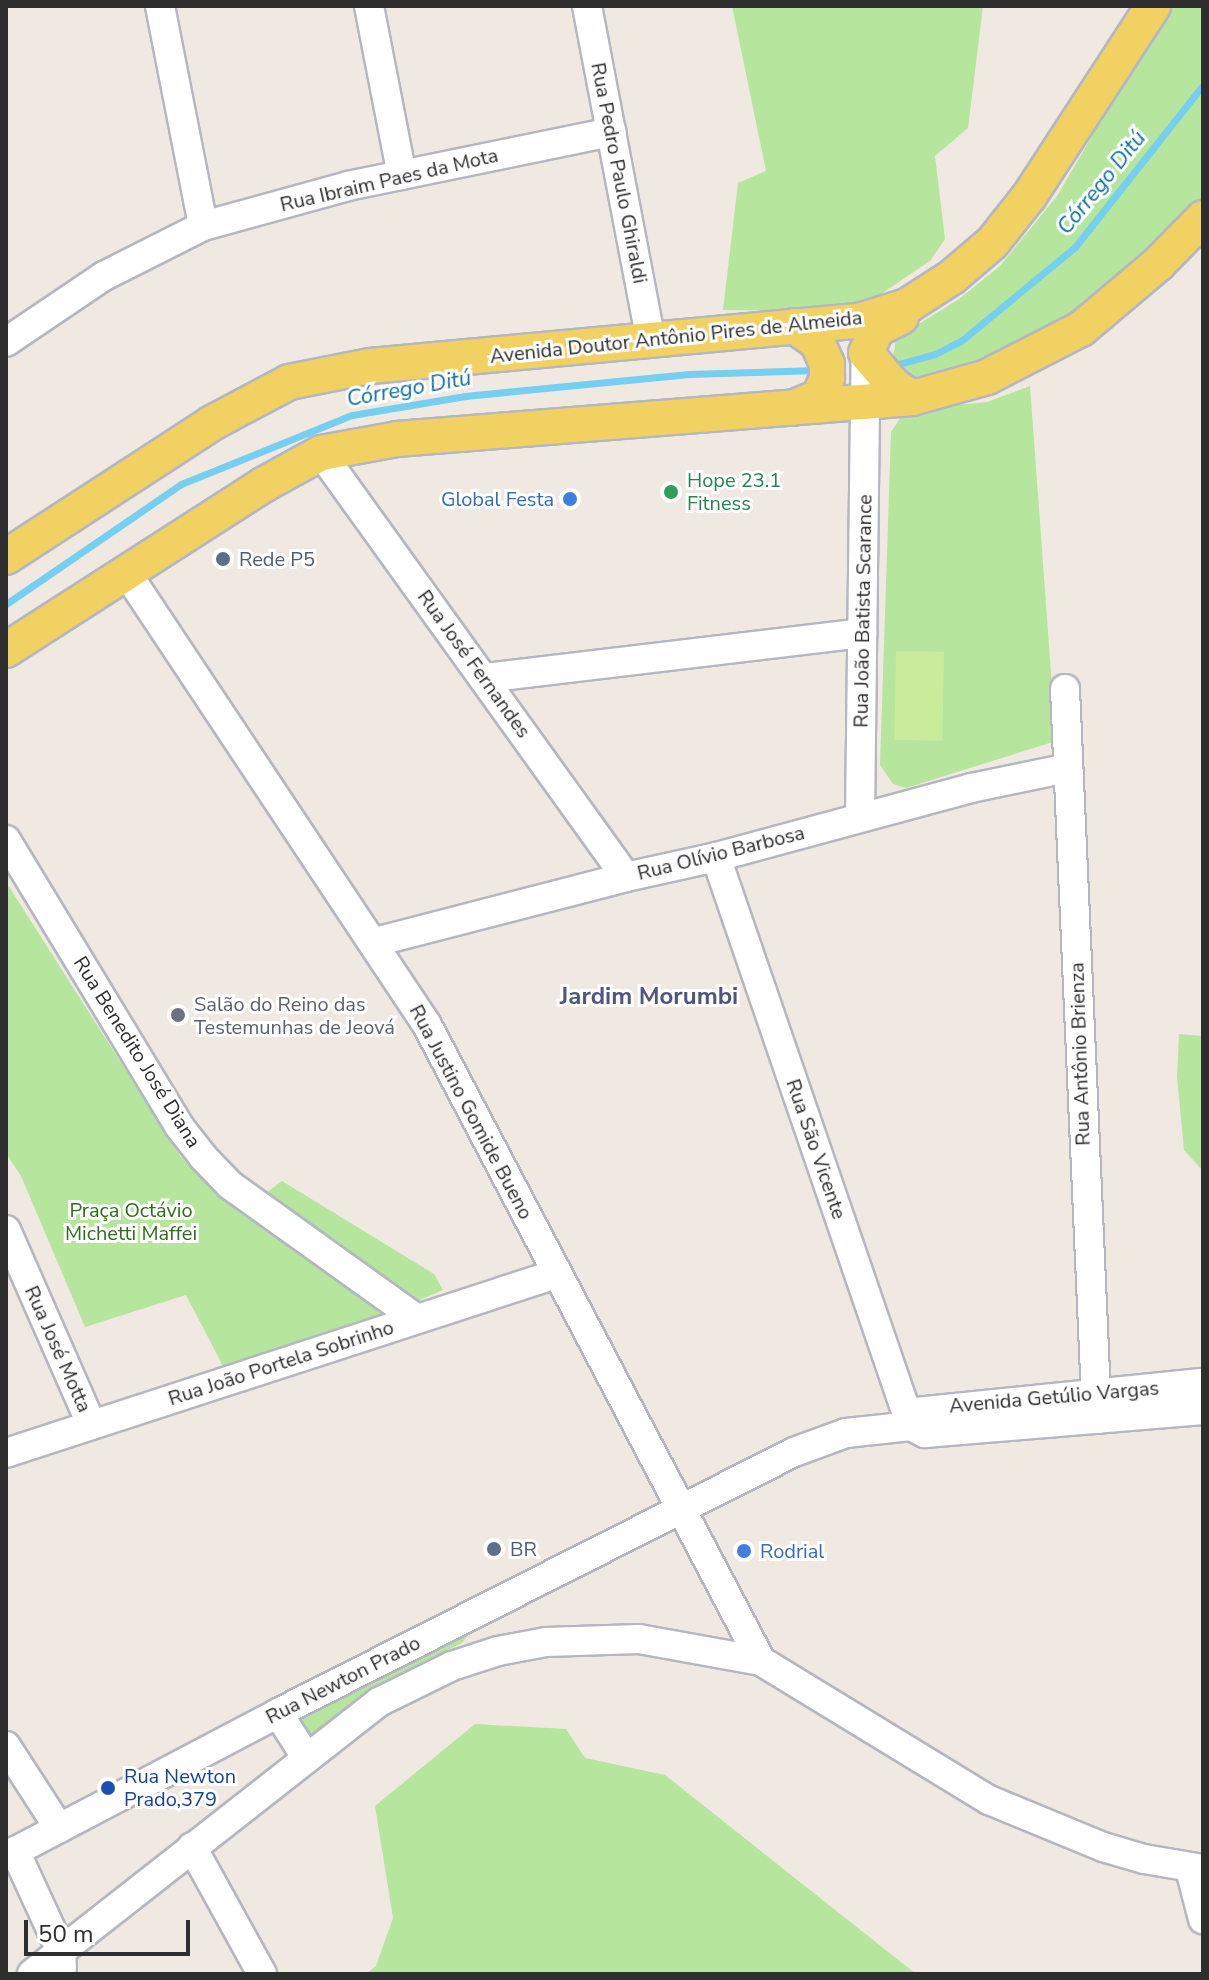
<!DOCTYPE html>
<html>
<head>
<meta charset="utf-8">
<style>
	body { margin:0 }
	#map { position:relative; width:1209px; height:1980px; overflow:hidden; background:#efe9e1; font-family:"Nunito Sans",sans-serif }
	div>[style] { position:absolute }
	.green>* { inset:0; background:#b6e59e }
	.pitch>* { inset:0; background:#c9ec9a; transform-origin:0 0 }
	.stream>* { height:7px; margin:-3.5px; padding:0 3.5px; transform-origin:3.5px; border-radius:3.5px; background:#75cff0 }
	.roads { filter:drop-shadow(2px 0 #b4b7c1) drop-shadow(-2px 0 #b4b7c1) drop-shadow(0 2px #b4b7c1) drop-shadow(0 -2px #b4b7c1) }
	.minor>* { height:28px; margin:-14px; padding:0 14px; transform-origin:14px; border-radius:14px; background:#fff }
	.major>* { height:34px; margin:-17px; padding:0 17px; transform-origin:17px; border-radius:17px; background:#f2d163 }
	.dots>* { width:22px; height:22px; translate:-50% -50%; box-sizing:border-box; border:4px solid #fff; border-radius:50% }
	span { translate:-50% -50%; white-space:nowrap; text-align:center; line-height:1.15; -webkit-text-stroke:6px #fff; paint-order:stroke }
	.street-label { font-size:20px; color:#2e2e2e }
	.leisure-label { font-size:20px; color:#27864d }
	.left { translate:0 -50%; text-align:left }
	.shop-label { font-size:20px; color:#366cbe }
	.right { translate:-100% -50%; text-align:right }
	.service-label { font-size:20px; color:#4e5e75 }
	.worship-label { font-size:20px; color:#5b616d }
	.park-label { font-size:20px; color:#2c6e1b }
	.transit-label { font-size:20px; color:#164399 }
	.water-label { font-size:22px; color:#0d6fa3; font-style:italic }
	.quarter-label { font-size:24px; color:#4d5680; font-weight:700 }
	.frame { position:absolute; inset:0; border:8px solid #2e2e2e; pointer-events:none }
	.scale { position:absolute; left:24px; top:1920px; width:166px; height:36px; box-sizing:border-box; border:4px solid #2e2e2e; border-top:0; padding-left:10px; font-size:24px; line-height:28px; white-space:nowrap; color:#2e2e2e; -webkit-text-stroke:6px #fff; paint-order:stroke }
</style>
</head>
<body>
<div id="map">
	<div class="green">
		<i style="clip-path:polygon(732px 6px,983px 6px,968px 128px,935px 156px,945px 239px,930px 261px,872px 300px,801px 311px,723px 310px,738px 183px,766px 171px)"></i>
		<i style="clip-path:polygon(1168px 6px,1203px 6px,1203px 201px,1160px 242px,1036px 343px,920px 383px,903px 376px,893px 358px,896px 338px,959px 299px,1000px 266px,1057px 196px)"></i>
		<i style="clip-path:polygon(1030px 386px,1056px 741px,906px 788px,893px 784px,880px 765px,891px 432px,901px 417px,927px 408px,987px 402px)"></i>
		<i style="clip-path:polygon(6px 882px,181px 1157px,243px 1215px,373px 1297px,386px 1308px,387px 1319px,224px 1368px,186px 1295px,85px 1327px,21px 1176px,6px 1153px)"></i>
		<i style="clip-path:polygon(1179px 1034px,1203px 1036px,1203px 1171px,1184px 1150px,1177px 1077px)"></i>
		<i style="clip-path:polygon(282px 1181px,434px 1274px,443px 1290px,408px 1305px,262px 1196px)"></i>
		<i style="clip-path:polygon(475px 1626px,462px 1643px,371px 1688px,341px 1720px,311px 1742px,296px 1717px)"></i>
		<i style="clip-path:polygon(475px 1724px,566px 1729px,585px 1758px,665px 1775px,916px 1974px,366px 1974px,376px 1966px,393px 1918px,375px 1806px)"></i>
	</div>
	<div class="pitch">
		<i style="left:896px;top:651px;width:48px;height:89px;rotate:1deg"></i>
	</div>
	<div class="stream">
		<i style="left:895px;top:365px;width:41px;rotate:-15.4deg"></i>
		<i style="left:935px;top:354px;width:29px;rotate:-27deg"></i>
		<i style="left:961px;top:341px;width:148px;rotate:-39.5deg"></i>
		<i style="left:1075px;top:247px;width:206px;rotate:-51.7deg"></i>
		<i style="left:6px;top:604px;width:212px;rotate:-34.4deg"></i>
		<i style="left:181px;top:484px;width:184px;rotate:-22deg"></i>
		<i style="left:352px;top:415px;width:115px;rotate:-9.5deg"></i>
		<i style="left:465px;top:396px;width:225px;rotate:-5.6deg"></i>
		<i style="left:689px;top:374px;width:129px;rotate:-1.8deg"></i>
	</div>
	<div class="roads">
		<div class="minor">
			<i style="left:160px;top:6px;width:224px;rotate:78.9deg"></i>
			<i style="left:369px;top:6px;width:172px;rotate:79deg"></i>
			<i style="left:587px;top:6px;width:340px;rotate:79.2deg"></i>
			<i style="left:6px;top:342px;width:118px;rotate:-34deg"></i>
			<i style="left:104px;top:276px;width:111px;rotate:-26.8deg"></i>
			<i style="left:203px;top:226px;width:150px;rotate:-15.4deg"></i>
			<i style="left:348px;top:186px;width:269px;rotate:-11.6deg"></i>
			<i style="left:321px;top:453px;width:522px;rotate:54.27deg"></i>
			<i style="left:126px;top:572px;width:544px;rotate:56.4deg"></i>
			<i style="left:427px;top:1025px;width:718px;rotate:62.29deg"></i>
			<i style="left:485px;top:678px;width:380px;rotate:-6.8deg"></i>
			<i style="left:1065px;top:689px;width:731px;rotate:87.49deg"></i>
			<i style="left:860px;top:817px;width:464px;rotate:-89.3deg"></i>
			<i style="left:6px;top:840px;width:334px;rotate:58.8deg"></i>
			<i style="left:179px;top:1126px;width:39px;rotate:52deg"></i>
			<i style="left:203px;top:1157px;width:39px;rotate:46deg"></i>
			<i style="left:230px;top:1185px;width:230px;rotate:35.6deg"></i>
			<i style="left:716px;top:857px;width:601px;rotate:71.08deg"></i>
			<i style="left:911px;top:1426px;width:16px;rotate:27deg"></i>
			<i style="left:925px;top:1433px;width:279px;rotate:-4.7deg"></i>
			<i style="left:375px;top:942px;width:259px;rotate:-14.5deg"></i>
			<i style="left:626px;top:877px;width:92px;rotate:-12.5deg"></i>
			<i style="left:716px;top:857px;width:264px;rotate:-15.1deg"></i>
			<i style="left:971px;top:788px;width:99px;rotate:-11.7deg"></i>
			<i style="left:6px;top:1230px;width:212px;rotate:66.3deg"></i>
			<i style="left:906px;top:1413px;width:299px;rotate:-5.8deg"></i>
			<i style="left:6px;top:1453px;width:578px;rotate:-18.03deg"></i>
			<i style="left:278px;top:1713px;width:52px;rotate:57.5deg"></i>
			<i style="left:6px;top:1746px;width:98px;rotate:57.1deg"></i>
			<i style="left:192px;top:1847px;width:145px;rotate:61.1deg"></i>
			<i style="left:15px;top:1851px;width:110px;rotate:65.3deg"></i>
			<i style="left:61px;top:1951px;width:17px;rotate:87deg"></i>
			<i style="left:6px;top:1856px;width:307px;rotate:-27.7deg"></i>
			<i style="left:278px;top:1713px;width:578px;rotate:-26.83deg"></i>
			<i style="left:794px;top:1452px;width:55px;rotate:-20.1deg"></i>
			<i style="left:846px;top:1433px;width:65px;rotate:-6.1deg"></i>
			<i style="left:1190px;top:1869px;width:52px;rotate:75.4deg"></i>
			<i style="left:32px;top:1974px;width:441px;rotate:-38.1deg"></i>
			<i style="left:379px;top:1702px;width:81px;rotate:-26.3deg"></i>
			<i style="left:452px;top:1666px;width:48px;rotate:-18.1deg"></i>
			<i style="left:498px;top:1651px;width:49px;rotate:-10.6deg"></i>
			<i style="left:546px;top:1642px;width:93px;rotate:-1.8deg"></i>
			<i style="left:639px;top:1639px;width:124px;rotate:10.2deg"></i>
			<i style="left:761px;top:1661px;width:267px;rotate:31.4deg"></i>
			<i style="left:989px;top:1800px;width:123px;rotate:22.4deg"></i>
			<i style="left:1103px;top:1847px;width:43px;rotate:16.3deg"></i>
			<i style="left:1144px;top:1859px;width:60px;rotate:9.6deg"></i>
		</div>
		<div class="major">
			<i style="left:901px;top:317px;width:28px;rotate:153deg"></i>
			<i style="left:876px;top:330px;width:25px;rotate:113deg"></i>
			<i style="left:866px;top:353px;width:42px;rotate:49.8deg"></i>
			<i style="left:893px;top:385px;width:23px;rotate:34deg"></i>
			<i style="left:792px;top:408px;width:29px;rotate:-22deg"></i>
			<i style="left:819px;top:397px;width:21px;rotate:-67deg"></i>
			<i style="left:827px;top:378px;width:14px;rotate:-90deg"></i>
			<i style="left:827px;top:364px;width:24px;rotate:-114deg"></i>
			<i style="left:817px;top:342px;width:28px;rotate:-145deg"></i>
			<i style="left:6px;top:557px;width:246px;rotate:-33deg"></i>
			<i style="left:212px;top:423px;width:87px;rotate:-28deg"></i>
			<i style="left:289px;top:382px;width:83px;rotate:-11.2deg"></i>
			<i style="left:370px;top:366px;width:494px;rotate:-5.3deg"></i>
			<i style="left:862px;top:320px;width:47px;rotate:-17.3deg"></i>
			<i style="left:907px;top:306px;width:54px;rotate:-32.8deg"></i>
			<i style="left:952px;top:277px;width:52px;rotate:-40.4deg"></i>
			<i style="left:992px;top:243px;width:61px;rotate:-51.6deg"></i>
			<i style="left:1030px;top:195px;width:225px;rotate:-56.9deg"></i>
			<i style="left:6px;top:650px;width:305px;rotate:-32.7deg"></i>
			<i style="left:263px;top:485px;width:66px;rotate:-28.9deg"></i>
			<i style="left:321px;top:453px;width:77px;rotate:-10.4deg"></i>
			<i style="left:397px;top:439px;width:517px;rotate:-4.55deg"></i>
			<i style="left:912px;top:398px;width:78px;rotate:-15.6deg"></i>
			<i style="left:987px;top:377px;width:106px;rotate:-27.1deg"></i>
			<i style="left:1081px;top:329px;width:102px;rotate:-40.2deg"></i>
			<i style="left:1159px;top:263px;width:63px;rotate:-45.6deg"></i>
		</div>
	</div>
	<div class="dots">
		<i style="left:671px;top:492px;background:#2e9e5b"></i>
		<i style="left:570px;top:499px;background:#3f7fe0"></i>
		<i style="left:223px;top:559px;background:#5c6f8a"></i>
		<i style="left:178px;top:1015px;background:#6b7280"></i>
		<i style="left:494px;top:1549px;background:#5c6f8a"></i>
		<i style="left:744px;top:1551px;background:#3f7fe0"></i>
		<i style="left:108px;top:1788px;background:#1a4fb4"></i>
	</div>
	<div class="street-label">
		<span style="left:619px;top:173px;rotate:79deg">Rua Pedro Paulo Ghiraldi</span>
		<span style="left:389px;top:180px;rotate:-13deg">Rua Ibraim Paes da Mota</span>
		<span style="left:676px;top:337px;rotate:-6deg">Avenida Doutor Antônio Pires de Almeida</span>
		<span style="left:863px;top:611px;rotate:-89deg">Rua João Batista Scarance</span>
		<span style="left:474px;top:664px;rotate:54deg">Rua José Fernandes</span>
		<span style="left:721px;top:853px;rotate:-14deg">Rua Olívio Barbosa</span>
		<span style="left:137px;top:1052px;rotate:58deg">Rua Benedito José Diana</span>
		<span style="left:1080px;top:1054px;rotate:-92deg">Rua Antônio Brienza</span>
		<span style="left:471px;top:1112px;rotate:62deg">Rua Justino Gomide Bueno</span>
		<span style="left:816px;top:1149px;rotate:71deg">Rua São Vicente</span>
		<span style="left:58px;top:1349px;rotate:66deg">Rua José Motta</span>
		<span style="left:281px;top:1363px;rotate:-18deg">Rua João Portela Sobrinho</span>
		<span style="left:1054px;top:1397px;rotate:-5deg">Avenida Getúlio Vargas</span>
		<span style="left:343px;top:1680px;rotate:-27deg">Rua Newton Prado</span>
	</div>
	<div class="leisure-label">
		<span class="left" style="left:687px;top:492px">Hope 23.1<br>Fitness</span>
	</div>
	<div class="shop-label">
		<span class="right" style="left:554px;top:499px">Global Festa</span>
		<span class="left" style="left:760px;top:1551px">Rodrial</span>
	</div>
	<div class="service-label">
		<span class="left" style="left:239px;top:559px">Rede P5</span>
		<span class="left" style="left:510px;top:1549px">BR</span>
	</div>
	<div class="worship-label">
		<span class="left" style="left:194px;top:1016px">Salão do Reino das<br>Testemunhas de Jeová</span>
	</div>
	<div class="park-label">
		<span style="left:131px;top:1222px">Praça Octávio<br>Michetti Maffei</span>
	</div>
	<div class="transit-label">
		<span class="left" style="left:124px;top:1788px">Rua Newton<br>Prado,379</span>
	</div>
	<div class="water-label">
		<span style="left:1102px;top:183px;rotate:-51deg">Córrego Ditú</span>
		<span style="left:409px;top:389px;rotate:-10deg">Córrego Ditú</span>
	</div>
	<div class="quarter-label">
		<span style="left:649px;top:997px">Jardim Morumbi</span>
	</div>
	<div class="frame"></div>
	<div class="scale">50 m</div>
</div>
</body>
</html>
